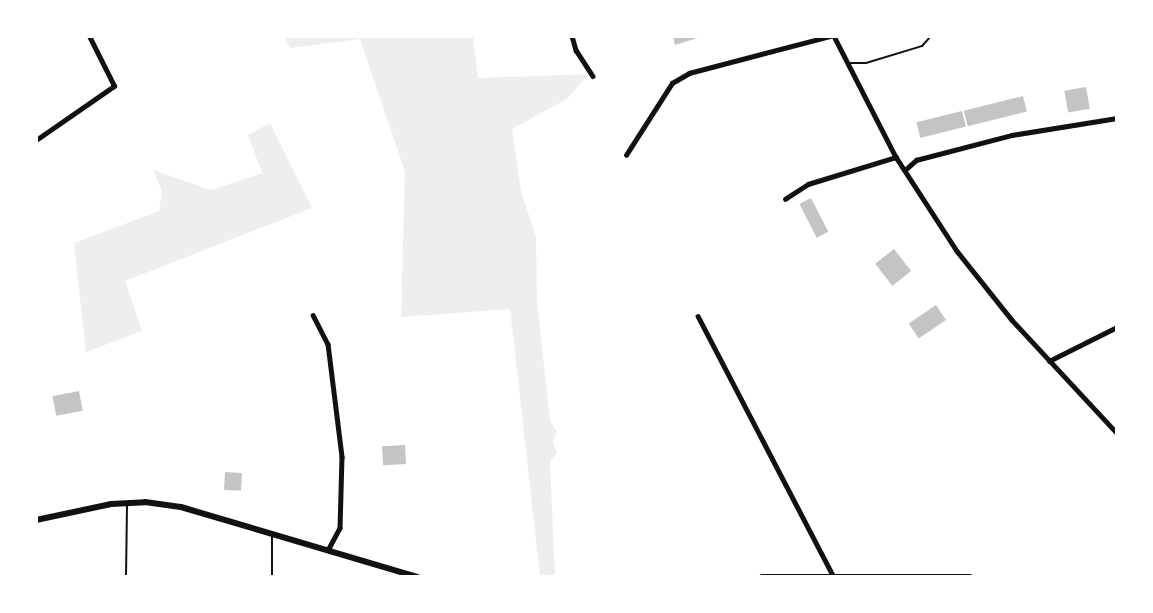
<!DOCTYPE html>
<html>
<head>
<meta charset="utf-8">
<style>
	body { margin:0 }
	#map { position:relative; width:1153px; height:613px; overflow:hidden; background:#fff; font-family:Montserrat,sans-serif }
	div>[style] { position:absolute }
	.green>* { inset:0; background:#eee }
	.building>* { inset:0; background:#c4c4c4; transform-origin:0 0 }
	.service>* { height:2px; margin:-1px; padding:0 1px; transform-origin:1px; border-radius:1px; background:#111 }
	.minor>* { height:4.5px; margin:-2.25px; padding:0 2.25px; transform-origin:2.25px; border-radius:2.25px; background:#111 }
	.tertiary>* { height:6px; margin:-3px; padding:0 3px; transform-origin:3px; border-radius:3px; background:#111 }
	span { translate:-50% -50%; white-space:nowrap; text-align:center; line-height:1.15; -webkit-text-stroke:5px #fff; paint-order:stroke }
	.frame { position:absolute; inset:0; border:38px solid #fff; pointer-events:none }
</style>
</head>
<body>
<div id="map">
	<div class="green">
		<i style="clip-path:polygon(284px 36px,473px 36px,478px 78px,588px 74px,567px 99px,512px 129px,521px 191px,536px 237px,537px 300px,550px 421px,557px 432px,553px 442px,557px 453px,550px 461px,555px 577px,540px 577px,510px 309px,401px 317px,405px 172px,360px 39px,290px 48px)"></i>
		<i style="clip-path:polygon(270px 123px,312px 208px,125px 281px,142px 331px,86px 352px,74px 243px,159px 211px,162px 191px,153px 170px,211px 190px,262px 173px,248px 135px)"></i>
	</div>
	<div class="building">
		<i style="clip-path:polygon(673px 36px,701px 36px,701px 37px,675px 45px)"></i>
		<i style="left:1086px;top:87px;width:22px;height:22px;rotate:80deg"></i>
		<i style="left:1023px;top:96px;width:16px;height:61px;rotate:76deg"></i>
		<i style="left:962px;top:111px;width:16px;height:47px;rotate:76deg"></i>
		<i style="left:811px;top:198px;width:38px;height:13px;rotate:63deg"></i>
		<i style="left:894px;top:249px;width:28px;height:24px;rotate:52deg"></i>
		<i style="left:936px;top:305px;width:18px;height:33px;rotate:56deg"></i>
		<i style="left:79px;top:391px;width:20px;height:27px;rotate:79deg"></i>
		<i style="left:405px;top:445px;width:19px;height:23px;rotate:87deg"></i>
		<i style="left:225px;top:472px;width:17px;height:18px;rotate:3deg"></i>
	</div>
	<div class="service">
		<i style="left:848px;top:63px;width:18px"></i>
		<i style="left:866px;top:63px;width:59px;rotate:-16.9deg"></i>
		<i style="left:922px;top:46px;width:13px;rotate:-48deg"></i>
		<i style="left:126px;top:577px;width:72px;rotate:-89.2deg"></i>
		<i style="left:272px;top:577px;width:42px;rotate:-90deg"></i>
	</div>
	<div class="minor">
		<i style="left:572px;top:36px;width:15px;rotate:74deg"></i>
		<i style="left:576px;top:50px;width:31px;rotate:57deg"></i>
		<i style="left:834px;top:36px;width:136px;rotate:62.9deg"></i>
		<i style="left:896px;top:157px;width:112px;rotate:57deg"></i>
		<i style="left:957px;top:251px;width:88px;rotate:51.4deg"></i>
		<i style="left:1012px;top:320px;width:154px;rotate:47.1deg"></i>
		<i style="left:36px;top:140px;width:95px;rotate:-34.7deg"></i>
		<i style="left:114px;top:86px;width:56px;rotate:-116.6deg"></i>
		<i style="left:626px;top:155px;width:85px;rotate:-57.4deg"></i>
		<i style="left:672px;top:83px;width:20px;rotate:-30deg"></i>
		<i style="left:689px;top:73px;width:146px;rotate:-14.7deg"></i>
		<i style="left:905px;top:170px;width:15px;rotate:-42deg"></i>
		<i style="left:916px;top:160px;width:99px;rotate:-14.6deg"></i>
		<i style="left:1012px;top:135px;width:106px;rotate:-9.2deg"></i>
		<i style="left:785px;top:199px;width:27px;rotate:-33deg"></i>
		<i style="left:808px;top:184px;width:92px;rotate:-17.1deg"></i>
		<i style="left:313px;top:315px;width:33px;rotate:63deg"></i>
		<i style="left:328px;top:344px;width:114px;rotate:82.9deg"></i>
		<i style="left:342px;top:457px;width:71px;rotate:91.6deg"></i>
		<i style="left:340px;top:528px;width:24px;rotate:118deg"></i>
		<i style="left:698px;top:316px;width:294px;rotate:62.5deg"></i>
		<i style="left:1049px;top:361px;width:76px;rotate:-26.6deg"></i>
	</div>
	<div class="tertiary">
		<i style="left:36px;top:520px;width:77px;rotate:-12deg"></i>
		<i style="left:111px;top:504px;width:34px;rotate:-3deg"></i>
		<i style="left:145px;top:502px;width:36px;rotate:8deg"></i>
		<i style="left:181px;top:507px;width:247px;rotate:16.5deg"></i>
		<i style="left:762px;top:577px;width:208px"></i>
	</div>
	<div class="frame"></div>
</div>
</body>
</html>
